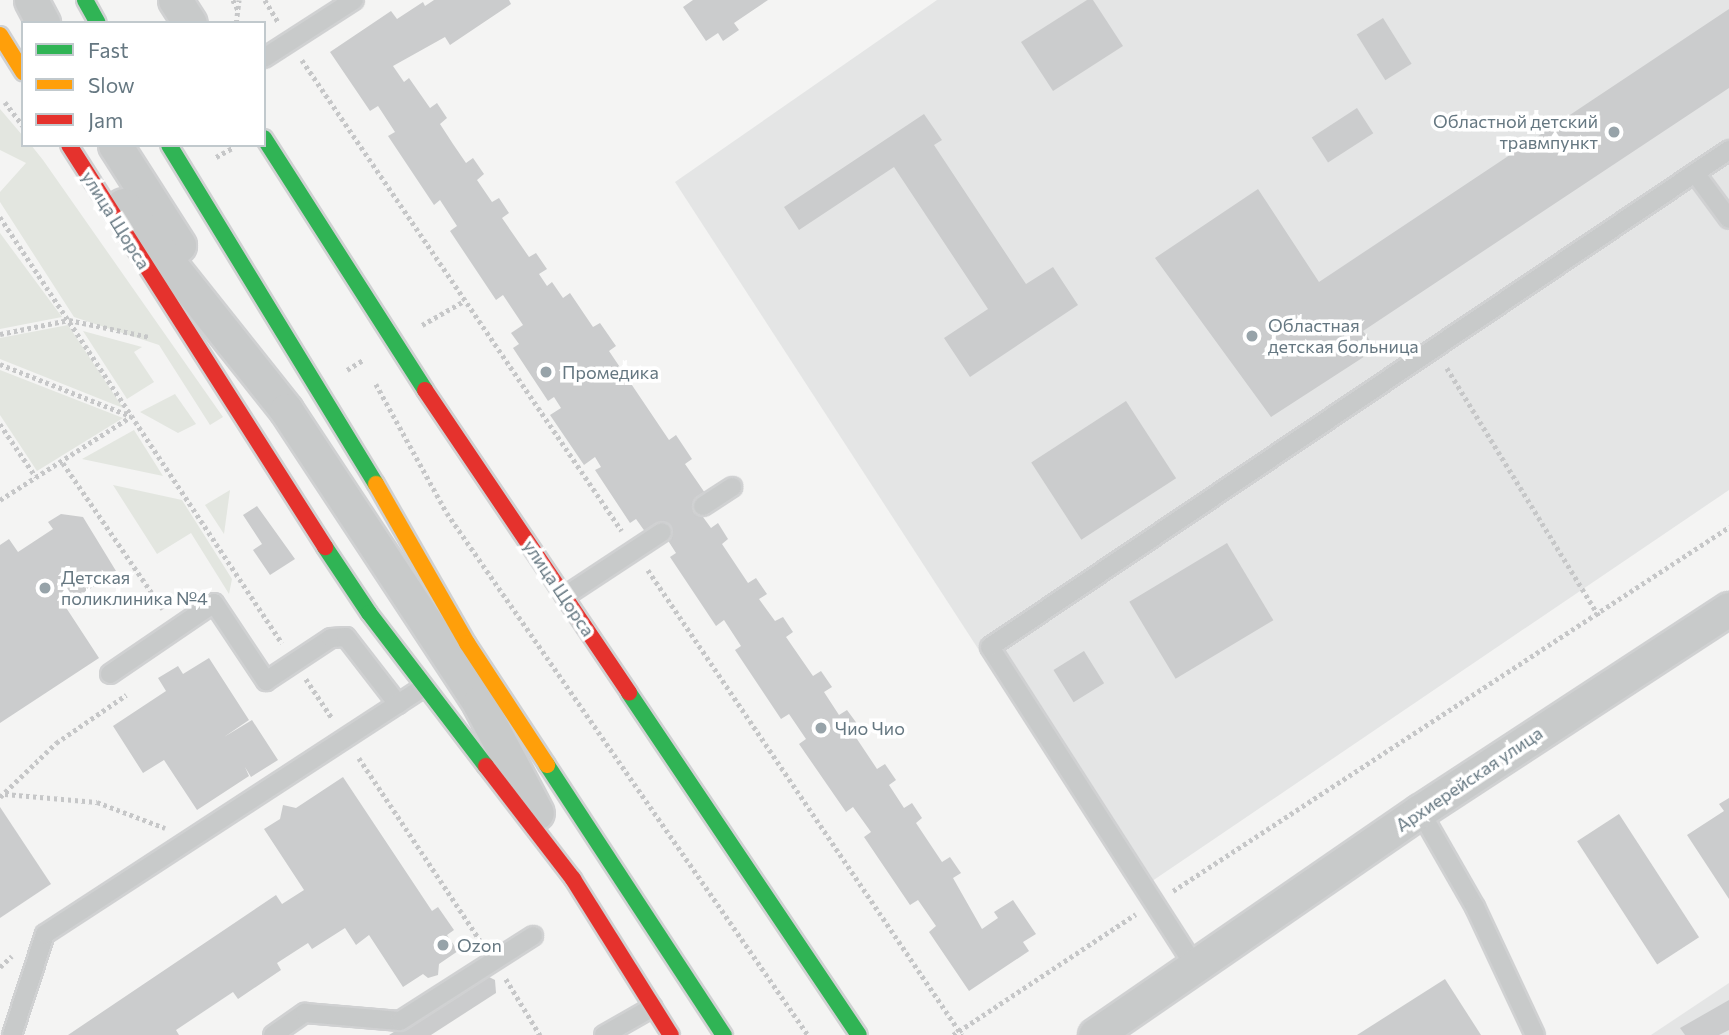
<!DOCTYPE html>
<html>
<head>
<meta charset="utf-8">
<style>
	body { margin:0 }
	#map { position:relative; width:1729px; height:1035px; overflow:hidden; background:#f4f4f3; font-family:Commissioner,sans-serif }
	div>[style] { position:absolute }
	.built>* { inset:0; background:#e4e5e5 }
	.green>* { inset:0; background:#e3e6e0 }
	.building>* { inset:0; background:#cbcccd; transform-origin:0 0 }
	.path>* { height:4.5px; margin-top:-2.25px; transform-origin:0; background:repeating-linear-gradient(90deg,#c6c7c8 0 3.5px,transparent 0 7px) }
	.roads { filter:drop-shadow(2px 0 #d0d1d2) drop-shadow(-2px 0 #d0d1d2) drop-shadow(0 2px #d0d1d2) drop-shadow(0 -2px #d0d1d2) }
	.lane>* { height:18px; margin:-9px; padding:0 9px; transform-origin:9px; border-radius:9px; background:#c8caca }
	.street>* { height:33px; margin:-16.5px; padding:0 16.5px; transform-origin:16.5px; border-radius:16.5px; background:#c8caca }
	.fast>* { height:16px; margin:-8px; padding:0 8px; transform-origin:8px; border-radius:8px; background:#30b455 }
	.slow>* { height:16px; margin:-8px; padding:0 8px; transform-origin:8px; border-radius:8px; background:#ff9f0a }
	.jam>* { height:16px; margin:-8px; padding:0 8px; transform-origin:8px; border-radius:8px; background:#e5322d }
	.dots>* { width:19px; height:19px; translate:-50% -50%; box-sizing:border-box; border:4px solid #fff; border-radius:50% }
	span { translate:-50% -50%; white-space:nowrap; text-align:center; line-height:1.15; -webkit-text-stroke:7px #fff; paint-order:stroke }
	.poi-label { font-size:18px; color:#657781 }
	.right { translate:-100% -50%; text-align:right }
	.left { translate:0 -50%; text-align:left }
	.street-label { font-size:18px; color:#657781 }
	.legend { position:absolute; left:21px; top:21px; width:245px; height:126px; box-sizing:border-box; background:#fff; border:2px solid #c1c9cd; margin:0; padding:9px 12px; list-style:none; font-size:21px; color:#657781 }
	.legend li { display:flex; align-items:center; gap:14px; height:35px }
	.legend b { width:35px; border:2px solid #c1c9cd }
</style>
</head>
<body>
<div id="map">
	<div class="built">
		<i style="clip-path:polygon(937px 0,1729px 0,1729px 490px,1136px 892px,675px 182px)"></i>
		<i style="clip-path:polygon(1729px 983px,1729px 1035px,1651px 1035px)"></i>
	</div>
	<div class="green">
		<i style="clip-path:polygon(0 109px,23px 136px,23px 145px,31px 145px,43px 160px,223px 417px,210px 425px,159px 345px,74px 317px,0 202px,0 192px,26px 163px,0 150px)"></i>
		<i style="clip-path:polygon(0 233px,62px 317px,0 329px)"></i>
		<i style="clip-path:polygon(68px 325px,123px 408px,0 359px,0 338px)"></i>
		<i style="clip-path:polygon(83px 331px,142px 347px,134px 352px,154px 382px,127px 399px)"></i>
		<i style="clip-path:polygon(0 370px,123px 418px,37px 471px,0 415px)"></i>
		<i style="clip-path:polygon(175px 394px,196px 424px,178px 433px,140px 412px)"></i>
		<i style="clip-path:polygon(134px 430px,163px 476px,82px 459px)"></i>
		<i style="clip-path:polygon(113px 485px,182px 500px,232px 579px,229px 594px,191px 533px,157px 554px)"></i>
		<i style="clip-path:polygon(230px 490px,224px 534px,205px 505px)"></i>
	</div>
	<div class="building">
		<i style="clip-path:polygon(434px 0,509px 0,511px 4px,450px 45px,445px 37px,393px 66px,404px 82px,409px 78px,430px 108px,437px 103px,447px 118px,440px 124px,453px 144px,466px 163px,473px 158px,484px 174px,477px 180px,492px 202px,499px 198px,509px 213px,502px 218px,529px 257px,536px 253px,547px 269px,539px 274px,547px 286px,552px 282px,563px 298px,570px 293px,593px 327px,600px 323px,616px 346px,609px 351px,669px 440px,676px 435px,692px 459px,685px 464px,705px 493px,698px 499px,708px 514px,703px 517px,711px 528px,718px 523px,728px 539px,722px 544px,748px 583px,756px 578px,767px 594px,759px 599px,775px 621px,783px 617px,793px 632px,786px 637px,813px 676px,821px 671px,832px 687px,824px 692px,839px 715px,847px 710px,858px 725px,851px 730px,877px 769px,885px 764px,896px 780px,889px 785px,904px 808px,912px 803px,922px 818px,916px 823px,942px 862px,950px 857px,961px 873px,953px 878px,982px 929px,998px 918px,994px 912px,1013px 900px,1036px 934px,1023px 942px,1029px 951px,969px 991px,929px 932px,936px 926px,918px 900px,910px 905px,864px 837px,871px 832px,853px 807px,846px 812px,799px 744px,806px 739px,789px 714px,781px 719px,735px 650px,741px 646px,724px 620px,716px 626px,670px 557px,676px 553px,658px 525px,646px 533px,636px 519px,630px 523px,595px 470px,601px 467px,595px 457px,584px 465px,550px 415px,561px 408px,554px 397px,548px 401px,513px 348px,519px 344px,511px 333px,523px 325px,503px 295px,496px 300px,450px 231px,457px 226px,440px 200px,434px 205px,388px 136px,395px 132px,378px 106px,370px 111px,330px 52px,391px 11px,397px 19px,423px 2px,425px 6px)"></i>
		<i style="clip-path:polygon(693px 0,768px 0,734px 23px,739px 30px,723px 41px,718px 33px,706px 41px,683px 7px)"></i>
		<i style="clip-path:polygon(1087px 0,1093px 0,1123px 46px,1053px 91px,1021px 42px)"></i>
		<i style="clip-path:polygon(1729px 9px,1729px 88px,1363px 331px,1376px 349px,1271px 417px,1155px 258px,1258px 189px,1319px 282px)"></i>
		<i style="left:1383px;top:18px;width:54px;height:31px;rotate:58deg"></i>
		<i style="left:1357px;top:108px;width:30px;height:54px;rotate:57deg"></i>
		<i style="clip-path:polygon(924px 114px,942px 140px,934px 145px,1026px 284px,1053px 267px,1078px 305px,970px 377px,944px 338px,988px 309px,894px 167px,799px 230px,784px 207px)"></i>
		<i style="left:1126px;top:401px;width:92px;height:113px;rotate:57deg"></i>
		<i style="clip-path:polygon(257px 506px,295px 559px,270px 575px,253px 550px,262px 544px,243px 515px)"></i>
		<i style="clip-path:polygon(61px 514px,83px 517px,116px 571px,65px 606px,99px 658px,0 723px,0 545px,9px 539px,18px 552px,53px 529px,48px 522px)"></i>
		<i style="left:1227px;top:543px;width:90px;height:114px;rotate:59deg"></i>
		<i style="left:1084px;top:651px;width:38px;height:36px;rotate:58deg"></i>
		<i style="clip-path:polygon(209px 658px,249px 720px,224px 737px,252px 720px,278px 760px,251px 777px,245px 767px,249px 776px,197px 810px,164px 760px,143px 773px,113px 726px,166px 691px,158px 678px,178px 666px,183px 674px)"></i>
		<i style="clip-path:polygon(343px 777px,432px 911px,438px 907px,454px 930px,447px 935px,458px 951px,439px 964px,438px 975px,428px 978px,423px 974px,403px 987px,369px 935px,356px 945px,345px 928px,312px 949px,308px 943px,277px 963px,281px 970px,238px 999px,233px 992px,176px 1030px,179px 1035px,68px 1035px,276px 895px,282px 904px,304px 890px,264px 829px,280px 819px,283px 805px,296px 808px)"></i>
		<i style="clip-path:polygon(1729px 798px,1729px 899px,1687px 835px,1724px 811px,1719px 804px)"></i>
		<i style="clip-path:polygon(0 807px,51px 884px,0 918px)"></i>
		<i style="left:1619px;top:814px;width:147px;height:50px;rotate:57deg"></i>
		<i style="clip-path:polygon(485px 975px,495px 980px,496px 993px,431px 1035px,389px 1035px)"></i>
		<i style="clip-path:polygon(1445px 979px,1481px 1035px,1357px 1035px)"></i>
		<i style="clip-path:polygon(1729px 1000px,1729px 1030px,1719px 1035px,1685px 1035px,1680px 1028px)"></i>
	</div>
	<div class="path">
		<i style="left:233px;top:0;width:11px;rotate:63deg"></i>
		<i style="left:265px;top:0;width:27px;rotate:59deg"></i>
		<i style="left:236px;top:23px;width:23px;rotate:-83deg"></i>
		<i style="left:302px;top:60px;width:569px;rotate:55.81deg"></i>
		<i style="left:5px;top:102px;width:30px;rotate:53deg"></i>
		<i style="left:216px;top:157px;width:18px;rotate:-29deg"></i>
		<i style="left:0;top:217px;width:511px;rotate:56.5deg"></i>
		<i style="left:422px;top:325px;width:48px;rotate:-29.7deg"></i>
		<i style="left:0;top:334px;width:70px;rotate:-11.5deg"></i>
		<i style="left:69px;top:320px;width:83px;rotate:11.9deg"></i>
		<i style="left:0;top:364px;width:141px;rotate:21.7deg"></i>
		<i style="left:1447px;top:368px;width:291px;rotate:58.5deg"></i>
		<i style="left:347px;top:370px;width:19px;rotate:-32deg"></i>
		<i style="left:376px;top:384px;width:147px;rotate:61.2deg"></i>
		<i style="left:447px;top:513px;width:635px;rotate:55.33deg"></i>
		<i style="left:0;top:424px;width:64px;rotate:55.8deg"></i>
		<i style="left:63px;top:463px;width:177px;rotate:55.6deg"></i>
		<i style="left:0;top:500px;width:156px;rotate:-32.5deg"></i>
		<i style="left:648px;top:570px;width:561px;rotate:55.97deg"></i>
		<i style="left:306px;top:679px;width:47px;rotate:56.3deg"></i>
		<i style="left:359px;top:758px;width:222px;rotate:56.4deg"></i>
		<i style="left:5px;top:794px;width:92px;rotate:5deg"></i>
		<i style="left:97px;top:802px;width:73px;rotate:20.9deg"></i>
		<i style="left:0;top:797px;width:78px;rotate:-44deg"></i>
		<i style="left:56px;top:743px;width:85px;rotate:-34.4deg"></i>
		<i style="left:1173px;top:891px;width:665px;rotate:-33.21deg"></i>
		<i style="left:0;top:967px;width:16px;rotate:-43deg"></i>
		<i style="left:506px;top:979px;width:66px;rotate:58.7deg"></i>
		<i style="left:953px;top:1035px;width:219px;rotate:-33.5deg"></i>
	</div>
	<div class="roads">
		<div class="lane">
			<i style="left:264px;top:58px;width:107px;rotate:-32.8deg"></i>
			<i style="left:1695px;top:173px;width:57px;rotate:53.5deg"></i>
			<i style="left:703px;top:506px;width:35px;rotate:-33deg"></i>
			<i style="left:565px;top:596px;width:116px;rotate:-33.4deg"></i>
			<i style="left:110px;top:674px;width:126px;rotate:-34.3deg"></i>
			<i style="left:214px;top:603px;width:94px;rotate:56.3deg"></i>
			<i style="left:266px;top:681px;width:78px;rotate:-33.5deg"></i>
			<i style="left:331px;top:638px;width:15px;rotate:-4deg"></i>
			<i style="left:346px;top:637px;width:85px;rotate:52.2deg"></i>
			<i style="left:1420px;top:811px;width:111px;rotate:60.2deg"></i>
			<i style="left:1475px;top:907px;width:141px;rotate:64.9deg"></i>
			<i style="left:1196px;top:968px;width:381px;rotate:-122.7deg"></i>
			<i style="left:990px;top:647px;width:891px;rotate:-33.92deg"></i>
			<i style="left:12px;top:1035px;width:106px;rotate:-71.9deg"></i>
			<i style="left:45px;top:934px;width:451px;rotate:-33.1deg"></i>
			<i style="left:273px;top:1035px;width:39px;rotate:-35deg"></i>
			<i style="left:305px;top:1013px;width:95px;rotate:4.8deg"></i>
			<i style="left:400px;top:1021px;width:158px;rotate:-32.6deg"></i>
			<i style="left:604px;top:1035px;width:56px;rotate:-29.7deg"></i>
		</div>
		<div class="street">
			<i style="left:31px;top:0;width:26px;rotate:62deg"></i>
			<i style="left:175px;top:0;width:27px;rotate:57deg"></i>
			<i style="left:115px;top:145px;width:119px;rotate:57.4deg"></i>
			<i style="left:123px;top:205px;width:262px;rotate:51.5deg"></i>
			<i style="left:286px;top:410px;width:351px;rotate:56.6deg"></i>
			<i style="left:479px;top:703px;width:124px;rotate:62.2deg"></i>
			<i style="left:1095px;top:1035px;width:395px;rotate:-34.6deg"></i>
			<i style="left:1420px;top:811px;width:369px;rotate:-33.2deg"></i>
		</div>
		<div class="fast">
			<i style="left:85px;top:0;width:26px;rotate:61deg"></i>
			<i style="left:264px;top:138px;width:299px;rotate:57.4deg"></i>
			<i style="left:169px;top:145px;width:397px;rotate:58.6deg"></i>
			<i style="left:325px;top:547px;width:79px;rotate:56.3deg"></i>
			<i style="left:369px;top:613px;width:193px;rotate:52.6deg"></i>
			<i style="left:629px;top:693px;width:412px;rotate:56.1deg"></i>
			<i style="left:547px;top:765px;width:323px;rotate:56.8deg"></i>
		</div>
		<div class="slow">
			<i style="left:0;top:35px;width:44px;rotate:58.1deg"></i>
			<i style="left:376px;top:484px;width:183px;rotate:60.2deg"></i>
			<i style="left:467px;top:643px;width:146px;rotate:56.7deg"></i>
		</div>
		<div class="jam">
			<i style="left:69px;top:145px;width:477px;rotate:57.5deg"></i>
			<i style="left:425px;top:390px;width:365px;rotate:56deg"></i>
			<i style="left:486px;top:766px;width:143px;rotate:52.4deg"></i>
			<i style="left:573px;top:879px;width:184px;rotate:57.9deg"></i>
		</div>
	</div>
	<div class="dots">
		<i style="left:1614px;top:132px;background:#97a3a9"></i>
		<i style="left:1252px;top:336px;background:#97a3a9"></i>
		<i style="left:546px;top:372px;background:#97a3a9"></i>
		<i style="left:45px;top:588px;background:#97a3a9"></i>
		<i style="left:821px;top:728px;background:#97a3a9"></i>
		<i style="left:443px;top:945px;background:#97a3a9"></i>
	</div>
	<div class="poi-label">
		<span class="right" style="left:1598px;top:132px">Областной детский<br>травмпункт</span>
		<span class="left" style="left:1268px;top:336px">Областная<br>детская больница</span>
		<span class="left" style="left:562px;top:372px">Промедика</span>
		<span class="left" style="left:61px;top:588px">Детская<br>поликлиника №4</span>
		<span class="left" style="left:835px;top:728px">Чио Чио</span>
		<span class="left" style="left:457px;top:945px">Ozon</span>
	</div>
	<div class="street-label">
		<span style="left:116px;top:220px;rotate:58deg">улица Щорса</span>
		<span style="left:559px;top:588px;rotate:56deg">улица Щорса</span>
		<span style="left:1469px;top:779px;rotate:-34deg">Архиерейская улица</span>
	</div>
	<ul class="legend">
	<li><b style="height:9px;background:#30b455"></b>Fast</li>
	<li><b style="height:9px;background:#ff9f0a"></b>Slow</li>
	<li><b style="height:9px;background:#e5322d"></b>Jam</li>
	</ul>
</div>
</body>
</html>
